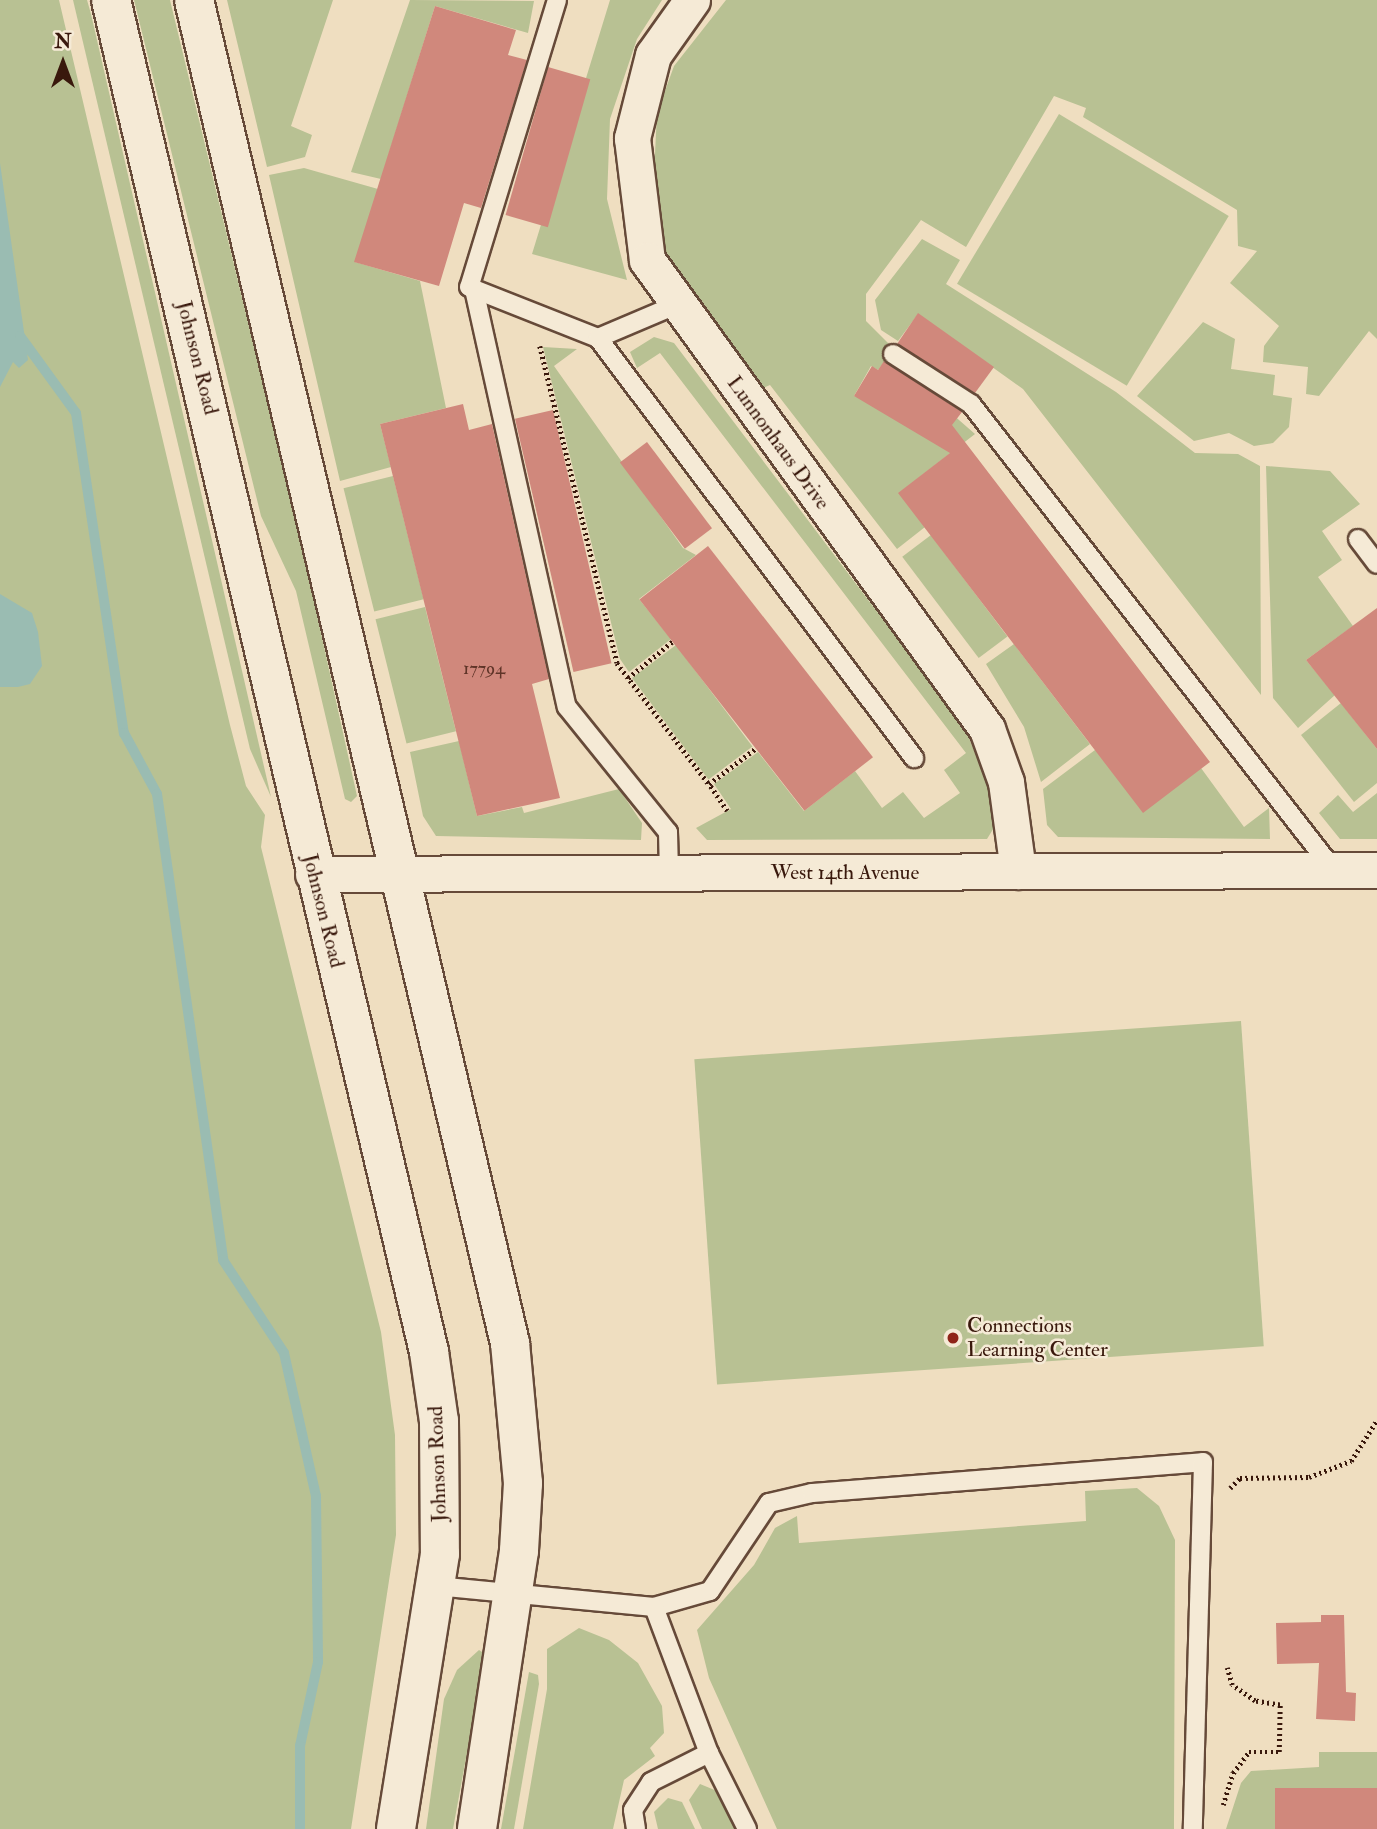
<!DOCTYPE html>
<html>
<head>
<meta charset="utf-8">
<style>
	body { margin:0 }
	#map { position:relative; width:1377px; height:1829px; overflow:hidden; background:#efdec0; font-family:"IM FELL Double Pica",serif }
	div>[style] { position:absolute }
	.green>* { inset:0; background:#b8c193; transform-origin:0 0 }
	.water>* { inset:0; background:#9abcb2 }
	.stream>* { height:10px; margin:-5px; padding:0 5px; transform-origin:5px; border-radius:5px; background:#9abcb2 }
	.building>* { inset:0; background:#d0887c; transform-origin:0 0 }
	.path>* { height:4.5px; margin-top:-2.25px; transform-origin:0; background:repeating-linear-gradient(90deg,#39180c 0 2px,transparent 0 5.5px) }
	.roads { filter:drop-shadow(2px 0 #664a39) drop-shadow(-2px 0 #664a39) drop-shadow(0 2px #664a39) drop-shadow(0 -2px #664a39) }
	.lane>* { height:18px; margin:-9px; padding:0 9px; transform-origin:9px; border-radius:9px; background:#f5ead6 }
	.street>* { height:35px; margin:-17.5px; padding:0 17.5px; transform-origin:17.5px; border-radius:17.5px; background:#f5ead6 }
	.secondary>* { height:38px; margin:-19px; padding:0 19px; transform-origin:19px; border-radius:19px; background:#f5ead6 }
	.dots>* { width:19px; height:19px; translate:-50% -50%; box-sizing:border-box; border:4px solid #f5ead6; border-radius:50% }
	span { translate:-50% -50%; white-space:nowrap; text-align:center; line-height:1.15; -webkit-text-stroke:5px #f5ead6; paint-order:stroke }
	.number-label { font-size:18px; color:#5f3428 }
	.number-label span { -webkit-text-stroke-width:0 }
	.street-label { font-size:21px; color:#39180c }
	.poi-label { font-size:21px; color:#39180c }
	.left { translate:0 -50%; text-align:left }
	.north { position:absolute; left:28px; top:28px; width:70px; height:70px; -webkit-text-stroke:5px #f5ead6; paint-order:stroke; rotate:0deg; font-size:19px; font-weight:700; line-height:28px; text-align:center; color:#39180c }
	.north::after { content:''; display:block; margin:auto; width:24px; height:32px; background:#39180c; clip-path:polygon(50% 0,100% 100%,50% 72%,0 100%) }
</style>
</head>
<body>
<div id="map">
	<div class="green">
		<i style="clip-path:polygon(0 0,59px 0,230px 725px,246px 786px,265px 815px,261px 847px,381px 1332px,395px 1435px,396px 1535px,351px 1829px,0 1829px)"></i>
		<i style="clip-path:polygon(73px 0,87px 0,91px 14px,271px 797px,250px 749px)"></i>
		<i style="clip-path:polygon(134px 0,170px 0,298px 529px,357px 796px,351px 802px,345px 799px,296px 591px,261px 516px)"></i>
		<i style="clip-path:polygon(227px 0,333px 0,291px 126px,312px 135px,305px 157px,267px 167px)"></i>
		<i style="clip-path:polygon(410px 0,534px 1px,528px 33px,435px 6px,381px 179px,351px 172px)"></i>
		<i style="clip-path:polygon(610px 0,662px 0,637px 39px,610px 119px,607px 199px,627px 280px,532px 254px)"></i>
		<i style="clip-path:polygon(726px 0,1377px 0,1377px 339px,1369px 331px,1319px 396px,1306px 394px,1308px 367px,1263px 362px,1264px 346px,1279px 326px,1230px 283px,1257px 251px,1238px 246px,1237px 210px,1083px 117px,1086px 108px,1054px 96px,966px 247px,921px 220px,866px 294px,866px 321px,894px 349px,878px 370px,871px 366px,854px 396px,951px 413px,975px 434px,899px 493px,925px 527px,897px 549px,770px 385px,763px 388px,756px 380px,677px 276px,665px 250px,653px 194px,657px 113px,674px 66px)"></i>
		<i style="left:1059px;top:114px;width:198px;height:198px;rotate:31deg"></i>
		<i style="clip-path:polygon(304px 168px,378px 189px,355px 262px,420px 281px,446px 408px,380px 424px,391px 467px,340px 481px,269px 175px)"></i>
		<i style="clip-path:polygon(922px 239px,960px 260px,946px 284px,1116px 392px,1195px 453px,1238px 454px,1260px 466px,1261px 695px,1023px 389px,918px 314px,898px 341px,881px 330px,875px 300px)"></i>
		<i style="clip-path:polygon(1203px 322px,1235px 339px,1231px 369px,1275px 375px,1273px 395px,1292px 398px,1289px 427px,1273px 443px,1254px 446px,1229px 433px,1194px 441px,1137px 396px)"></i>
		<i style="clip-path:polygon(654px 337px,674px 343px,965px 728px,990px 791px,995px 826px,987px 839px,707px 840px,696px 828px,731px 809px,714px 784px,758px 752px,804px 811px,855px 771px,882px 808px,903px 792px,924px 818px,960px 793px,944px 770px,966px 753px,660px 353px,637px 368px,630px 352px)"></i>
		<i style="clip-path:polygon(543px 347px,577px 349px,554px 366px,683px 548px,696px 555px,639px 599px,671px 639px,629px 672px,620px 659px)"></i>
		<i style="clip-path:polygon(1266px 466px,1330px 471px,1360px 504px,1322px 531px,1342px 560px,1318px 577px,1353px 626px,1306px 660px,1335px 695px,1298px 728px,1273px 698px)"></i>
		<i style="left:393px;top:476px;width:127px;height:51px;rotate:76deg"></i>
		<i style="left:931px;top:535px;width:127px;height:36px;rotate:53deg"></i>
		<i style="left:425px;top:607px;width:128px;height:51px;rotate:76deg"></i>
		<i style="clip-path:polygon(1014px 644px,1090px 744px,1041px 782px,1024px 727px,986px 664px)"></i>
		<i style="left:676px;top:645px;width:127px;height:55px;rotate:53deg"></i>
		<i style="clip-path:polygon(1341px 703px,1377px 749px,1377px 783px,1354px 802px,1301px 735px)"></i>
		<i style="clip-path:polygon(459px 741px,477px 816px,522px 807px,524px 813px,619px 789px,642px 823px,641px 840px,436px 836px,423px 816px,410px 752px)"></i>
		<i style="clip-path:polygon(1095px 750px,1201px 768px,1244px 827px,1269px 808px,1270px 839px,1058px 837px,1047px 825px,1043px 789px)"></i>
		<i style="clip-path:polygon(1377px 793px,1377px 839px,1340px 839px,1319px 813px,1338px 795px,1353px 812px)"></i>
		<i style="left:1241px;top:1021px;width:326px;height:548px;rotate:86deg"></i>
		<i style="clip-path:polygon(1137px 1488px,1159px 1506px,1175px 1540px,1174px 1829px,777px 1829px,709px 1678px,697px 1630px,754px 1565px,775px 1528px,797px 1516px,799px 1543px,1086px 1521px,1085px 1491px)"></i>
		<i style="clip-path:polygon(579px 1628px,609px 1640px,638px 1663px,662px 1706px,664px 1733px,650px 1748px,655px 1756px,624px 1780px,613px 1829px,523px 1829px,547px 1689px,547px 1649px)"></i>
		<i style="clip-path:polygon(479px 1650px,485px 1654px,453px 1829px,426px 1829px,444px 1699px,457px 1670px)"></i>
		<i style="clip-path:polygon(529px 1672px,538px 1675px,539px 1684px,514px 1829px,501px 1829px)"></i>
		<i style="clip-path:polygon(1319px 1752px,1377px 1752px,1377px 1788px,1275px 1788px,1275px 1829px,1226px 1829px,1241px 1783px,1251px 1771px,1319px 1767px)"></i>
		<i style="clip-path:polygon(700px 1784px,717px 1791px,737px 1829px,702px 1829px,689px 1800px)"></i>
		<i style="clip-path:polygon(668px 1798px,682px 1802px,695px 1829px,658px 1829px,654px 1812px)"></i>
	</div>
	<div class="water">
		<i style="clip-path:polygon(0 163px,28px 360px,19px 368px,13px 362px,0 387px)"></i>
		<i style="clip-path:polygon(0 594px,32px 613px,38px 632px,42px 666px,30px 684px,18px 687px,0 687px)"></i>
	</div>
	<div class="stream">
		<i style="left:20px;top:336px;width:95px;rotate:54deg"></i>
		<i style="left:76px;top:413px;width:324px;rotate:81.5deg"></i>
		<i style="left:124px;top:733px;width:69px;rotate:61.6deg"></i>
		<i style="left:157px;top:794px;width:471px;rotate:81.9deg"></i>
		<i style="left:223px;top:1260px;width:111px;rotate:56.7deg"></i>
		<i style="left:284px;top:1353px;width:147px;rotate:77.4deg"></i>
		<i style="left:316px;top:1496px;width:166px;rotate:89.3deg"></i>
		<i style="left:318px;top:1662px;width:86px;rotate:102.1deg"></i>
		<i style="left:300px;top:1746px;width:83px;rotate:90deg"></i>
	</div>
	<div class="building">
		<i style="clip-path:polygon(435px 6px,516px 30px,508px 55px,527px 60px,481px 208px,464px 203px,439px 286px,354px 262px)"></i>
		<i style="left:548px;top:67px;width:44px;height:154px;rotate:16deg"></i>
		<i style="clip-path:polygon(918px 313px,994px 367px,975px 393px,897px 344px)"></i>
		<i style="clip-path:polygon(884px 361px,962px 412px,952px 425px,1210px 762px,1143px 813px,898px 493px,950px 453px,854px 396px,872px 366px,878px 370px)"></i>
		<i style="clip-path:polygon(463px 404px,469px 430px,492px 424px,549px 679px,532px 684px,560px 798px,477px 816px,380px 424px)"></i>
		<i style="left:553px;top:410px;width:260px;height:39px;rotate:77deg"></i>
		<i style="left:647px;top:442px;width:108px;height:34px;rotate:53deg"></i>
		<i style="left:708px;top:546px;width:268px;height:87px;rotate:52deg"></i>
		<i style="clip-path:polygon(1377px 608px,1377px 749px,1306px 660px)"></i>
		<i style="clip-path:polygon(1321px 1615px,1344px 1615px,1346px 1692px,1356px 1693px,1355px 1721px,1316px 1719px,1319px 1663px,1277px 1664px,1276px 1623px,1321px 1622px)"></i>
		<i style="left:1275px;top:1788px;width:102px;height:41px"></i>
	</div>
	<div class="path">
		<i style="left:540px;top:346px;width:326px;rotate:76.3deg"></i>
		<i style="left:617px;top:663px;width:152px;rotate:52.8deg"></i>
		<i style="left:628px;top:678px;width:58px;rotate:-39.4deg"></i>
		<i style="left:727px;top:811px;width:32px;rotate:-124deg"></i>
		<i style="left:709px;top:784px;width:58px;rotate:-37.3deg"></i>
		<i style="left:1230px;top:1488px;width:14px;rotate:-45deg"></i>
		<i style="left:1240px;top:1478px;width:69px;rotate:-0.8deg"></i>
		<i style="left:1309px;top:1477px;width:45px;rotate:-20.9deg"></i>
		<i style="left:1351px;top:1461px;width:49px;rotate:-57.6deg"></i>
		<i style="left:1223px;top:1805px;width:34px;rotate:-73deg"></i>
		<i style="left:1233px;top:1773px;width:26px;rotate:-53deg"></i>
		<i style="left:1249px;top:1752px;width:30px"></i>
		<i style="left:1279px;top:1752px;width:47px;rotate:-88.8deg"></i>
		<i style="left:1280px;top:1705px;width:25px;rotate:-171deg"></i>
		<i style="left:1255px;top:1701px;width:28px;rotate:-145deg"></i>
		<i style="left:1232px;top:1685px;width:18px;rotate:-106deg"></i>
	</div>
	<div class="roads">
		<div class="lane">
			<i style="left:557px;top:0;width:300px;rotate:107deg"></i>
			<i style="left:469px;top:287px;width:139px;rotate:21.6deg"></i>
			<i style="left:598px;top:338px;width:87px;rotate:-23deg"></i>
			<i style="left:474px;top:289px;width:428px;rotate:77.5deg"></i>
			<i style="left:567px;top:707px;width:161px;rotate:51.1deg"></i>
			<i style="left:668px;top:832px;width:40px;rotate:88.6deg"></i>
			<i style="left:598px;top:338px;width:526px;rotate:53.04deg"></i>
			<i style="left:893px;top:354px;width:93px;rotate:32.7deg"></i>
			<i style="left:971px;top:404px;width:589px;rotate:52.1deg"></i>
			<i style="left:1358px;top:539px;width:31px;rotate:53deg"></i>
			<i style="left:436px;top:1586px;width:219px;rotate:5.5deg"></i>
			<i style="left:654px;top:1607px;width:58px;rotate:-15.9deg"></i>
			<i style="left:710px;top:1591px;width:106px;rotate:-56.2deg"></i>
			<i style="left:769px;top:1503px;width:44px;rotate:-13.1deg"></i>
			<i style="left:812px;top:1493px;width:392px;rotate:-4.5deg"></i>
			<i style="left:1203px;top:1462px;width:367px;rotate:91.6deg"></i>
			<i style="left:654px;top:1607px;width:156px;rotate:69.4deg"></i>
			<i style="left:636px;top:1829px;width:19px;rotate:-99deg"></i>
			<i style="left:633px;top:1810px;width:33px;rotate:-57deg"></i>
			<i style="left:651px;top:1782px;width:65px;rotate:-26.6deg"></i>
			<i style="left:709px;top:1753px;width:85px;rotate:63.4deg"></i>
		</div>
		<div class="street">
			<i style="left:692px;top:0;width:67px;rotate:125.3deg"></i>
			<i style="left:653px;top:55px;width:86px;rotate:104.2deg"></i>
			<i style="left:632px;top:138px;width:123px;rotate:83deg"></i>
			<i style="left:647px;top:260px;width:579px;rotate:54.06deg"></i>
			<i style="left:987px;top:729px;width:56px;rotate:70.3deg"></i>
			<i style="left:1006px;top:782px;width:90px;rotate:82.3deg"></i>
			<i style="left:313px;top:874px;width:1064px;rotate:-0.22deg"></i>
		</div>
		<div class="secondary">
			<i style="left:111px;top:0;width:1389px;rotate:76.76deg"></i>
			<i style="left:429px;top:1352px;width:70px;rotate:81.8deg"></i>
			<i style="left:439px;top:1421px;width:133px;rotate:89.6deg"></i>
			<i style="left:440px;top:1554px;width:278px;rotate:99.1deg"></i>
			<i style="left:194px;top:0;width:1380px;rotate:76.76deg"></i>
			<i style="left:510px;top:1343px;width:141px;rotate:84.7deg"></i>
			<i style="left:523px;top:1483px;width:68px;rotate:93.4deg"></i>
			<i style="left:519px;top:1551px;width:281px;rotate:98.6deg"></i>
		</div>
	</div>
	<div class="dots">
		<i style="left:953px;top:1338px;background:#8f2418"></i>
	</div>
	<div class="number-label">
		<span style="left:484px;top:669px">17794</span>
	</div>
	<div class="street-label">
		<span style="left:197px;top:358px;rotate:76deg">Johnson Road</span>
		<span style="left:778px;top:443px;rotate:54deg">Lunnonhaus Drive</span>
		<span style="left:845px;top:873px">West 14th Avenue</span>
		<span style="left:323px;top:911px;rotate:76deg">Johnson Road</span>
		<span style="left:438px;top:1464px;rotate:-92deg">Johnson Road</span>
	</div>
	<div class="poi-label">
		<span class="left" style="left:967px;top:1338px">Connections<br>Learning Center</span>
	</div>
	<div class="north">N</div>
</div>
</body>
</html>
